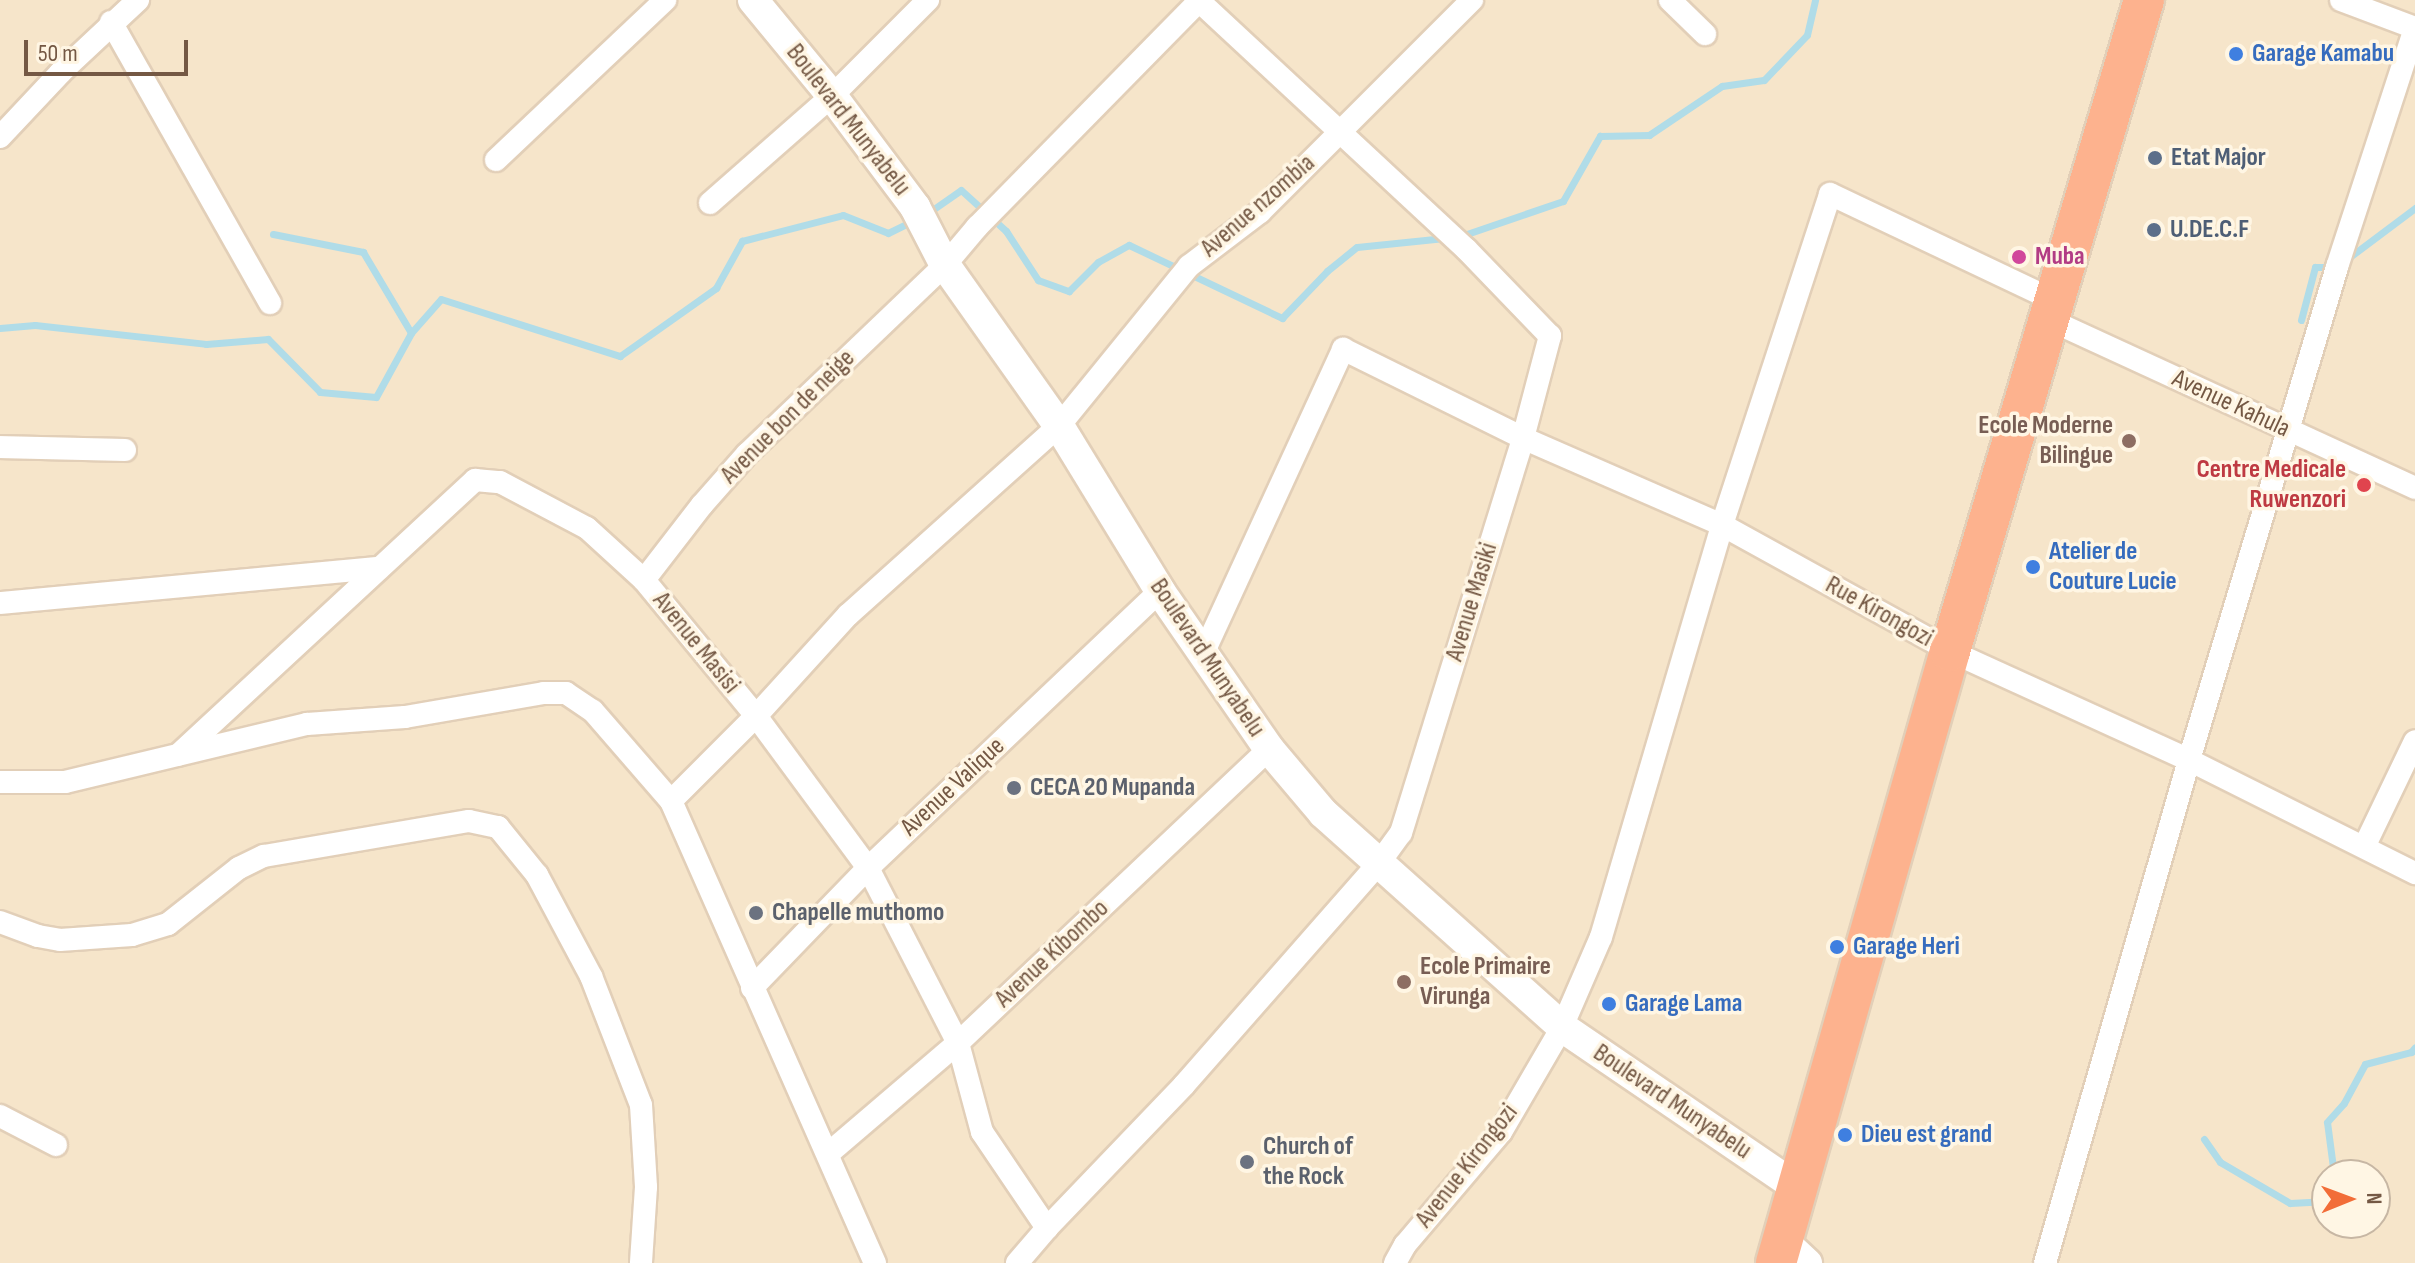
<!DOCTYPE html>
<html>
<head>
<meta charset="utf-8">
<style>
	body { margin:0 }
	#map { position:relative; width:2415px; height:1263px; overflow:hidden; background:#fef3dc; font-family:"Sofia Sans Condensed",sans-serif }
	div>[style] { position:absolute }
	.residential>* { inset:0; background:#f6e5ca }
	.stream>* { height:7px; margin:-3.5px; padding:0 3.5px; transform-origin:3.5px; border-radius:3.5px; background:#b0dce8 }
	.roads { filter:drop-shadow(2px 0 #e2cfb8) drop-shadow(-2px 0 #e2cfb8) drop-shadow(0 2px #e2cfb8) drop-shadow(0 -2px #e2cfb8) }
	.street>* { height:22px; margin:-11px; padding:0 11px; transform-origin:11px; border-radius:11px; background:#fff }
	.secondary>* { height:30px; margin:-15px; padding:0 15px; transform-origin:15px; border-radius:15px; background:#fff }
	.highway>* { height:40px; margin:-20px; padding:0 20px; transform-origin:20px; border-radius:20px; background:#fdb28e }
	.dots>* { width:22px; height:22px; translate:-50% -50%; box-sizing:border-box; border:4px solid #fff6e4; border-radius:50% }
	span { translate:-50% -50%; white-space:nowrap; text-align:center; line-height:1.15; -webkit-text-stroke:7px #fff6e4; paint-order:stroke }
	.shop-label { font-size:26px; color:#366cbe; font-weight:700 }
	.left { translate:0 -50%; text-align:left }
	.street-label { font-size:26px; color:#745844 }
	.service-label { font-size:26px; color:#4e5e75; font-weight:700 }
	.hotel-label { font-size:26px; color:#b23c85; font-weight:700 }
	.education-label { font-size:26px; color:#785e54; font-weight:700 }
	.right { translate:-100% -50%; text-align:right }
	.health-label { font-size:26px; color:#be3a42; font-weight:700 }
	.worship-label { font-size:26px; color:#5b616d; font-weight:700 }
	.north { position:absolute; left:2311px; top:1159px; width:80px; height:80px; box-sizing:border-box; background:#fff6e4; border:2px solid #c7b7a4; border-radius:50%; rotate:89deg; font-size:22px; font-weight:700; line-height:32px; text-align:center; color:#745844 }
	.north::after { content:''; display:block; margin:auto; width:28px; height:36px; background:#f26d38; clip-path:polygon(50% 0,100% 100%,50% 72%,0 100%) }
	.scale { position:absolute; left:24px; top:40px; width:164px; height:36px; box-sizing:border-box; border:4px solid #745844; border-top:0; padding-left:10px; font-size:24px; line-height:28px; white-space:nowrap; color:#745844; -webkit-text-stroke:6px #fff6e4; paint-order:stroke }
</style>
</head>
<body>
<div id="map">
	<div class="residential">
		<i style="clip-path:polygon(evenodd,0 0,2415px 0,2415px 1263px,0 1263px,0 0,2327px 1175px,2375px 1175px,2375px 1223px,2327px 1223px,2327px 1175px)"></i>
	</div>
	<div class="stream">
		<i style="left:928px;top:213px;width:40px;rotate:-34.9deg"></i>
		<i style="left:961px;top:190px;width:61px;rotate:42.3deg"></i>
		<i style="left:1006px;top:231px;width:59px;rotate:56.9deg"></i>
		<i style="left:1038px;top:280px;width:33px;rotate:20deg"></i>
		<i style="left:1069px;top:291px;width:41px;rotate:-45deg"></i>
		<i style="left:1098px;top:262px;width:35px;rotate:-29deg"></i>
		<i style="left:1129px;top:245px;width:170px;rotate:25.5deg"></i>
		<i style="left:1282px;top:318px;width:65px;rotate:-46.2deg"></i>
		<i style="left:1327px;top:271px;width:38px;rotate:-39deg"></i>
		<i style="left:1357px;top:247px;width:88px;rotate:-5.8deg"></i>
		<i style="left:273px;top:234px;width:92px;rotate:11.3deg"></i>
		<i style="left:363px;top:252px;width:94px;rotate:59.3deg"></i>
		<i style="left:1458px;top:237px;width:111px;rotate:-18.9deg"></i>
		<i style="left:1563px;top:201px;width:75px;rotate:-60.4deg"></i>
		<i style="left:1600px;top:136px;width:49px;rotate:-1.2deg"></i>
		<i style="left:1649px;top:135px;width:88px;rotate:-33.9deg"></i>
		<i style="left:1722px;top:86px;width:42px;rotate:-8.1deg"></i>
		<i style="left:1764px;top:80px;width:62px;rotate:-46.3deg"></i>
		<i style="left:1807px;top:35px;width:36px;rotate:-77deg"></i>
		<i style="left:2347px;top:259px;width:85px;rotate:-36.9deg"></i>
		<i style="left:2301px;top:320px;width:55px;rotate:-75.2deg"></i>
		<i style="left:2315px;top:267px;width:19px"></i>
		<i style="left:0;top:328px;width:35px;rotate:-5deg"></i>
		<i style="left:35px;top:325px;width:172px;rotate:6.3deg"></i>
		<i style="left:206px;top:344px;width:62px;rotate:-4.6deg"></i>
		<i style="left:268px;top:339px;width:74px;rotate:45.5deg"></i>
		<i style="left:320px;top:392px;width:56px;rotate:5.1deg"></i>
		<i style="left:376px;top:397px;width:73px;rotate:-61.3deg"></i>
		<i style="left:411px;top:333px;width:45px;rotate:-48.6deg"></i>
		<i style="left:441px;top:299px;width:188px;rotate:17.7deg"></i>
		<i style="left:620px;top:356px;width:118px;rotate:-35.3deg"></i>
		<i style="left:716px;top:288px;width:54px;rotate:-61deg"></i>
		<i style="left:742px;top:241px;width:104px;rotate:-14.4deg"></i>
		<i style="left:843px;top:215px;width:48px;rotate:21.8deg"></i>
		<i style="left:888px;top:233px;width:28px;rotate:-26deg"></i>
		<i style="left:2204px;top:1139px;width:28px;rotate:55deg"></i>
		<i style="left:2220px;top:1162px;width:81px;rotate:30.4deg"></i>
		<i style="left:2290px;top:1203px;width:33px;rotate:-3deg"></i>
		<i style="left:2323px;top:1201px;width:5px;rotate:-37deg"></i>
		<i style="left:2334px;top:1175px;width:53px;rotate:-97.5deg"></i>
		<i style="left:2327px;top:1122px;width:25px;rotate:-48deg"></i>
		<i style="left:2344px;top:1103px;width:44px;rotate:-61.7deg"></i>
		<i style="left:2365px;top:1064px;width:48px;rotate:-14.6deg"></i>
		<i style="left:2411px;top:1052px;width:6px;rotate:-51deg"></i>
	</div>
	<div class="roads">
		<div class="street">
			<i style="left:1670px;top:0;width:49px;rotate:44.2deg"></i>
			<i style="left:2341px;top:0;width:79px;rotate:20.7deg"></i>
			<i style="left:111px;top:22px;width:323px;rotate:60.5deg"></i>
			<i style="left:0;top:137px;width:88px;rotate:-46.8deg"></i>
			<i style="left:60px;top:73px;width:107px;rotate:-43.1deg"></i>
			<i style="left:496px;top:160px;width:233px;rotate:-43.4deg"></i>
			<i style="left:710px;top:203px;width:162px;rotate:-41.3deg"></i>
			<i style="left:832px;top:96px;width:136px;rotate:-45deg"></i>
			<i style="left:2048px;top:319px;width:404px;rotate:24.7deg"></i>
			<i style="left:0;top:447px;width:125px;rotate:1.4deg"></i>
			<i style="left:644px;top:580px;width:95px;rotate:-52.3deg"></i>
			<i style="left:702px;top:505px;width:68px;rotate:-48.6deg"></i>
			<i style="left:747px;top:454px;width:274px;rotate:-43.7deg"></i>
			<i style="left:945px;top:265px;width:50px;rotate:-49.9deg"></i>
			<i style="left:977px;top:227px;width:318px;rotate:-45.5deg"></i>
			<i style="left:0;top:603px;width:381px;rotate:-5.3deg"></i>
			<i style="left:1203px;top:654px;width:336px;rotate:-65.3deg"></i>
			<i style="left:1343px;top:349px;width:201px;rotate:26.3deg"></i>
			<i style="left:1523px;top:438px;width:217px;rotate:23.6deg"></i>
			<i style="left:1722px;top:525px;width:260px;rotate:28.9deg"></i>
			<i style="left:1950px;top:651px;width:263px;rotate:24.5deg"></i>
			<i style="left:2189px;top:760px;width:253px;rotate:26.6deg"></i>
			<i style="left:178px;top:755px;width:405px;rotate:-42.8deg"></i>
			<i style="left:475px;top:480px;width:25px;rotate:5deg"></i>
			<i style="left:500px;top:482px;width:98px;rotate:27.9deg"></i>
			<i style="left:587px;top:528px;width:77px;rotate:42.4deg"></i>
			<i style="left:644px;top:580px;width:176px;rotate:50.5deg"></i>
			<i style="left:756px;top:716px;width:189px;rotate:53.6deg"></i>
			<i style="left:868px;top:868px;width:197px;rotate:62.8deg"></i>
			<i style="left:958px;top:1043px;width:92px;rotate:74.9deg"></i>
			<i style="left:982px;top:1132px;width:116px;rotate:55.9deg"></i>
			<i style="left:0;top:782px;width:65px"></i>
			<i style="left:65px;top:782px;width:249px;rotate:-13.5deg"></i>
			<i style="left:307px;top:724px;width:98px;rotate:-4.1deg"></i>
			<i style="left:405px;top:717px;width:141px;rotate:-9.8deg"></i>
			<i style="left:544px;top:693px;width:22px"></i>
			<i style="left:566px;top:693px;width:32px;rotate:34deg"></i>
			<i style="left:593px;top:711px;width:119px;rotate:49.1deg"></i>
			<i style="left:671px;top:801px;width:505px;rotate:66.18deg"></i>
			<i style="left:671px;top:801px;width:120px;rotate:-45deg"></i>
			<i style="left:756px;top:716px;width:137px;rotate:-47.7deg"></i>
			<i style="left:848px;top:615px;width:283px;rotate:-41.9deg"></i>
			<i style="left:1059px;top:426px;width:206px;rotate:-50.9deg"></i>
			<i style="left:1189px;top:266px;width:89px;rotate:-37.3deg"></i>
			<i style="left:1260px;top:212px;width:300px;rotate:-45deg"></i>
			<i style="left:2365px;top:845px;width:115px;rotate:-64.3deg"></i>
			<i style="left:0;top:922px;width:40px;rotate:20.2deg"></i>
			<i style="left:38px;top:936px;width:22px;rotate:10deg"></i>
			<i style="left:60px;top:940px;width:72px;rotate:-4deg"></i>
			<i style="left:132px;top:935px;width:38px;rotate:-17deg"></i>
			<i style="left:168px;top:924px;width:90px;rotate:-38.3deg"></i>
			<i style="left:239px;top:868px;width:28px;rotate:-26deg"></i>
			<i style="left:264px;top:856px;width:208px;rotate:-9.7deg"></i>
			<i style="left:469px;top:821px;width:30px;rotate:12deg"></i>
			<i style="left:498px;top:827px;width:62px;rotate:50.9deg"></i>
			<i style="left:537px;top:875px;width:115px;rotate:61.9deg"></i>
			<i style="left:591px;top:976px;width:138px;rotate:68.8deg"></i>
			<i style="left:641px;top:1105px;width:82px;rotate:86.5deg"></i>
			<i style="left:646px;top:1187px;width:76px;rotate:93.8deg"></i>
			<i style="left:752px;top:988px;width:167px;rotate:-46deg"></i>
			<i style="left:868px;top:868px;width:402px;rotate:-43.5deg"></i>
			<i style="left:0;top:1116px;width:63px;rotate:27.4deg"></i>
			<i style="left:829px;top:1153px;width:170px;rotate:-40.5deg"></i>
			<i style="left:958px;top:1043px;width:428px;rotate:-43.4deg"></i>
			<i style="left:1017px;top:1263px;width:46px;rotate:-49.4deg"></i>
			<i style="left:1047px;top:1228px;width:198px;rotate:-46.2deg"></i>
			<i style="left:1184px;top:1085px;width:295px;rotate:-48.7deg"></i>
			<i style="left:1379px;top:863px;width:37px;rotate:-54deg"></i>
			<i style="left:1401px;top:833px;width:413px;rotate:-72.8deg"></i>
			<i style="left:1523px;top:438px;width:106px;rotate:-75.2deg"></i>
			<i style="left:1550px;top:336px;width:121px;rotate:-134deg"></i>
			<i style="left:1466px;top:249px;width:366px;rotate:-137.1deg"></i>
			<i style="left:1395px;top:1263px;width:21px;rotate:-61deg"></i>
			<i style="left:1405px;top:1245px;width:148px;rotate:-49.7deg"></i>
			<i style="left:1501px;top:1132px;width:121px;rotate:-59.8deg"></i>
			<i style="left:1562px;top:1027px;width:98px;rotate:-66.6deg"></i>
			<i style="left:1601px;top:937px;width:429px;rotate:-73.6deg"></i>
			<i style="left:1722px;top:525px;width:348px;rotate:-71.9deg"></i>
			<i style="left:1830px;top:194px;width:247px;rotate:25.4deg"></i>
			<i style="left:2045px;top:1263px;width:523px;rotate:-74.02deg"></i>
			<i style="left:2189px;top:760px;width:515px;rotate:-73.29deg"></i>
			<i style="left:2337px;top:267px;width:251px;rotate:-71.9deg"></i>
		</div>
		<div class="secondary">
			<i style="left:753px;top:0;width:124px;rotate:50.5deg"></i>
			<i style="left:832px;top:96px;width:139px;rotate:53.2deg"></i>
			<i style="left:915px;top:207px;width:65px;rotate:62.7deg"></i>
			<i style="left:945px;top:265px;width:197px;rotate:54.7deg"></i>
			<i style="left:1059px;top:426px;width:193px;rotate:58.5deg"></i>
			<i style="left:1160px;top:591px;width:192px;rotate:55.4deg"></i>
			<i style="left:1269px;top:749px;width:84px;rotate:49.8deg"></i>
			<i style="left:1323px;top:813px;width:321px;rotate:41.8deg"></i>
			<i style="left:1562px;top:1027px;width:286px;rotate:34.3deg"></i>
			<i style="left:1783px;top:1241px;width:33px;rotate:43deg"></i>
		</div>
		<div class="highway">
			<i style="left:1776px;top:1263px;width:636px;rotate:-74.13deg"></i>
			<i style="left:1950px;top:651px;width:679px;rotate:-73.41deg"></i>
		</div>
	</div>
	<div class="dots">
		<i style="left:2236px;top:54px;background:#3f7fe0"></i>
		<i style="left:2155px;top:158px;background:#5c6f8a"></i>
		<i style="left:2154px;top:230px;background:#5c6f8a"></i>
		<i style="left:2019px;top:257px;background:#d1479c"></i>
		<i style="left:2129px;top:441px;background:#8d6e63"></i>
		<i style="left:2364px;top:485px;background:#e0444e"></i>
		<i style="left:2033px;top:567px;background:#3f7fe0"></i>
		<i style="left:1014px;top:788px;background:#6b7280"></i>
		<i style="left:756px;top:913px;background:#6b7280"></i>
		<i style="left:1837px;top:947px;background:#3f7fe0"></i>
		<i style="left:1404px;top:982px;background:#8d6e63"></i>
		<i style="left:1609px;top:1004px;background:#3f7fe0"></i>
		<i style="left:1845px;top:1135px;background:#3f7fe0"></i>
		<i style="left:1247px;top:1162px;background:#6b7280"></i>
	</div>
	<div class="shop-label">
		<span class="left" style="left:2252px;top:54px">Garage Kamabu</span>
		<span class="left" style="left:2049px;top:567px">Atelier de<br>Couture Lucie</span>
		<span class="left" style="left:1853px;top:947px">Garage Heri</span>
		<span class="left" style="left:1625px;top:1004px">Garage Lama</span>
		<span class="left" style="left:1861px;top:1135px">Dieu est grand</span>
	</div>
	<div class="street-label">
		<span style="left:848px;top:120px;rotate:52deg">Boulevard Munyabelu</span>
		<span style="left:1258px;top:206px;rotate:-41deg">Avenue nzombia</span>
		<span style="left:2231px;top:404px;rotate:25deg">Avenue Kahula</span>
		<span style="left:788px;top:417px;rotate:-45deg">Avenue bon de neige</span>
		<span style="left:1472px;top:602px;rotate:-73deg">Avenue Masiki</span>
		<span style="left:1879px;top:612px;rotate:29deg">Rue Kirongozi</span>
		<span style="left:696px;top:643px;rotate:51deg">Avenue Masisi</span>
		<span style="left:1207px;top:658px;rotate:56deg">Boulevard Munyabelu</span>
		<span style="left:953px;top:787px;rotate:-43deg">Avenue Valique</span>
		<span style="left:1052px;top:954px;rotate:-43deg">Avenue Kibombo</span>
		<span style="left:1672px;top:1102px;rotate:34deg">Boulevard Munyabelu</span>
		<span style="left:1467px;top:1166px;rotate:-52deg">Avenue Kirongozi</span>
	</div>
	<div class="service-label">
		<span class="left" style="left:2171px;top:158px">Etat Major</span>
		<span class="left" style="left:2170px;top:230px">U.DE.C.F</span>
	</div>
	<div class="hotel-label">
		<span class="left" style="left:2035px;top:257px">Muba</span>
	</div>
	<div class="education-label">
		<span class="right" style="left:2113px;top:441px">Ecole Moderne<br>Bilingue</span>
		<span class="left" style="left:1420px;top:982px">Ecole Primaire<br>Virunga</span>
	</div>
	<div class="health-label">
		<span class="right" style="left:2346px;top:485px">Centre Medicale<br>Ruwenzori</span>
	</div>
	<div class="worship-label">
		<span class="left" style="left:1030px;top:788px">CECA 20 Mupanda</span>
		<span class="left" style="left:772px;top:913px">Chapelle muthomo</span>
		<span class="left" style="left:1263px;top:1162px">Church of<br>the Rock</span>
	</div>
	<div class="north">N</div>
	<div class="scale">50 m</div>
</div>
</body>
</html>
